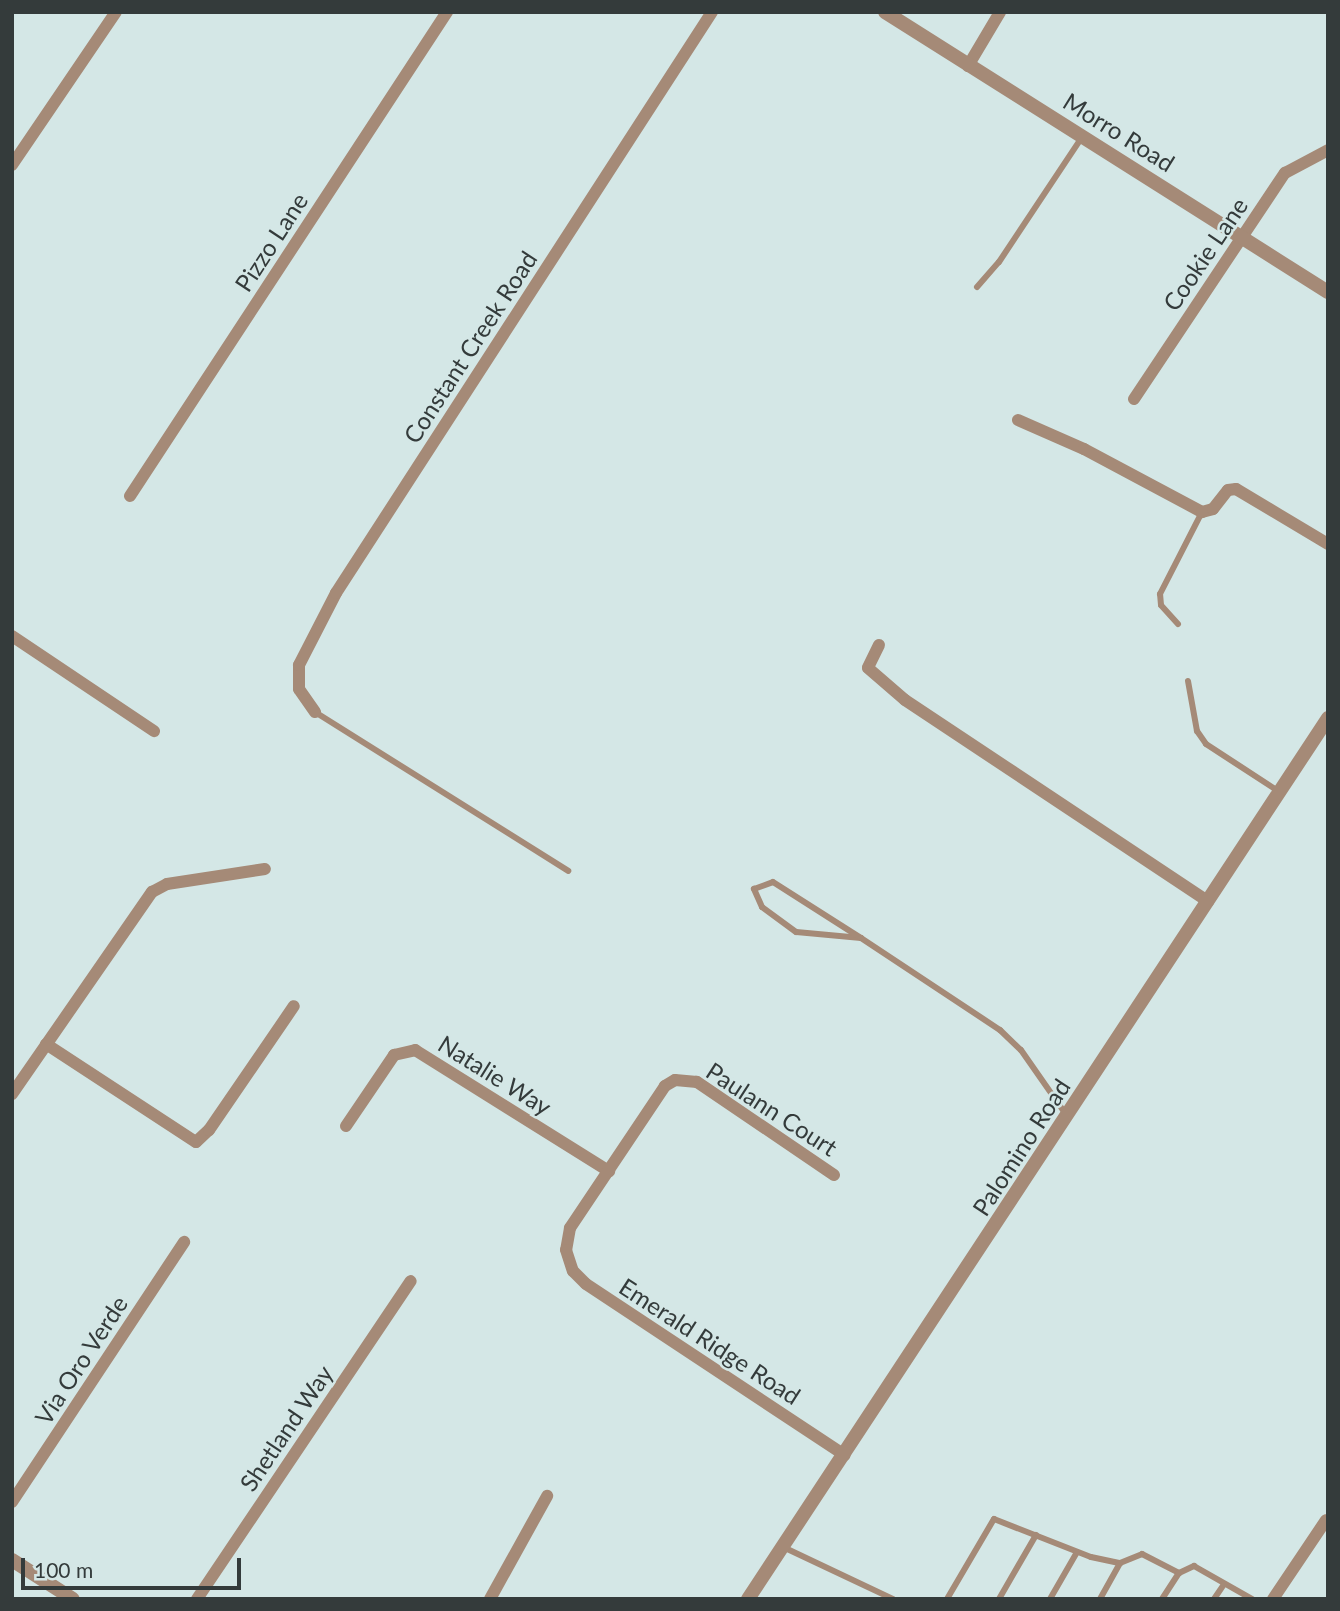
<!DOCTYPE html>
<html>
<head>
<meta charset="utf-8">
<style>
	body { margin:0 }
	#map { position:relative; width:1340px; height:1611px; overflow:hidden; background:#d4e7e6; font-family:Lato,sans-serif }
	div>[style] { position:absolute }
	.service>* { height:6px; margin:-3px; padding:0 3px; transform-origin:3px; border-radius:3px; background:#a58a77 }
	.minor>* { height:12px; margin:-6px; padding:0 6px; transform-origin:6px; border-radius:6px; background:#a58a77 }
	.tertiary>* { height:14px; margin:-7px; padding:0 7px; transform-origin:7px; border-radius:7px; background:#a58a77 }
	span { translate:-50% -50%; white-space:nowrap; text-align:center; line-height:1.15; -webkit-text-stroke:5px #d4e7e6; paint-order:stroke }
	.street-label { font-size:24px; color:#343b3b }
	.frame { position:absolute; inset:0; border:14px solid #343b3b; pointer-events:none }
	.scale { position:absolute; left:21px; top:1558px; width:220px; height:32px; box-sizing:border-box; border:4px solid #343b3b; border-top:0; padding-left:9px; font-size:21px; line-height:24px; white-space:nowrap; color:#343b3b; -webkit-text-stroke:5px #d4e7e6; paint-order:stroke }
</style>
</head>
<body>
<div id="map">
	<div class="service">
		<i style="left:977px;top:287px;width:33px;rotate:-49deg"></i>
		<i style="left:999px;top:262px;width:150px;rotate:-56.4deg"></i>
		<i style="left:1178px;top:624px;width:25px;rotate:-132deg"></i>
		<i style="left:1161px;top:605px;width:11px;rotate:-95deg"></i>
		<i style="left:1160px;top:594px;width:92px;rotate:-62.9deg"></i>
		<i style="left:1188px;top:681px;width:51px;rotate:79.8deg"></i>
		<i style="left:1197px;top:731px;width:16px;rotate:55deg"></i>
		<i style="left:1206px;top:744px;width:86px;rotate:33.1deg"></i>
		<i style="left:315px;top:712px;width:299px;rotate:32.1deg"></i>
		<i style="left:861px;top:938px;width:65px;rotate:-174.7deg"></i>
		<i style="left:796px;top:932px;width:42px;rotate:-143.7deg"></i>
		<i style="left:762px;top:907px;width:20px;rotate:-114deg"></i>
		<i style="left:754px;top:889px;width:20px;rotate:-20deg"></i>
		<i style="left:773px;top:882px;width:104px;rotate:32.5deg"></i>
		<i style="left:861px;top:938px;width:167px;rotate:33.5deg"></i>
		<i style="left:1000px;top:1030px;width:29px;rotate:44deg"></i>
		<i style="left:1021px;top:1050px;width:77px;rotate:55.1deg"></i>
		<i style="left:783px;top:1547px;width:122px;rotate:25.3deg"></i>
		<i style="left:947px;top:1599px;width:93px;rotate:-59.6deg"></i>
		<i style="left:994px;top:1519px;width:104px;rotate:21.4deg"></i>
		<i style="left:1091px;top:1557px;width:30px;rotate:12deg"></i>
		<i style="left:1120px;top:1563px;width:24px;rotate:-22deg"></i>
		<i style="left:1142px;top:1554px;width:42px;rotate:27.2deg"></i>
		<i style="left:999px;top:1599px;width:74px;rotate:-60deg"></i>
		<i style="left:1050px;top:1599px;width:54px;rotate:-60.1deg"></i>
		<i style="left:1100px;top:1599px;width:41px;rotate:-60.9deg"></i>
		<i style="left:1162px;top:1599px;width:31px;rotate:-57deg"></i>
		<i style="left:1179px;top:1573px;width:17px;rotate:-25deg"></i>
		<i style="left:1194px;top:1566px;width:67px;rotate:29.6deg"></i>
		<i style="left:1214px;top:1599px;width:18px;rotate:-56deg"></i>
	</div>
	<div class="minor">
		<i style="left:968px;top:66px;width:63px;rotate:-59.3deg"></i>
		<i style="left:12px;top:165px;width:185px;rotate:-55.8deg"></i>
		<i style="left:1134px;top:399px;width:272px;rotate:-56.3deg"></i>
		<i style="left:1285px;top:173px;width:49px;rotate:-28.1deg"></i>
		<i style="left:1018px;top:420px;width:72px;rotate:23.7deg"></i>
		<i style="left:1084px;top:449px;width:134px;rotate:28.1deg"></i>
		<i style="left:1202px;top:512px;width:11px;rotate:-15deg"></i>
		<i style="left:1213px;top:509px;width:24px;rotate:-52deg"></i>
		<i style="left:1228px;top:490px;width:8px;rotate:-7deg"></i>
		<i style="left:1236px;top:489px;width:107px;rotate:30.9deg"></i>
		<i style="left:130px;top:496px;width:579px;rotate:-56.78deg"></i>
		<i style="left:12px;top:636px;width:171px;rotate:33.8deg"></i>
		<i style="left:879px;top:645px;width:25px;rotate:116deg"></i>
		<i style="left:868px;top:668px;width:49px;rotate:40.9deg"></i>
		<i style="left:905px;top:700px;width:364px;rotate:33.6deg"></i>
		<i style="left:315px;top:712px;width:28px;rotate:-125deg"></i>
		<i style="left:299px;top:689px;width:24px;rotate:-90deg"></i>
		<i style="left:299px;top:665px;width:81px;rotate:-62.8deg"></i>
		<i style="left:336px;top:593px;width:692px;rotate:-57.09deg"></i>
		<i style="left:46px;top:1044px;width:179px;rotate:33.2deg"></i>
		<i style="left:196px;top:1142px;width:18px;rotate:-43deg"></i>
		<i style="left:209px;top:1130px;width:150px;rotate:-55.6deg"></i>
		<i style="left:12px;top:1094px;width:246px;rotate:-55.3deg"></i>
		<i style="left:152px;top:892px;width:17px;rotate:-28deg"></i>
		<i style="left:167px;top:884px;width:99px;rotate:-8.7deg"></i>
		<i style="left:346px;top:1126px;width:86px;rotate:-55.9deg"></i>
		<i style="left:394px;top:1055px;width:22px;rotate:-13deg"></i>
		<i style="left:415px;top:1050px;width:229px;rotate:32deg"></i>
		<i style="left:834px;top:1175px;width:166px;rotate:-145.8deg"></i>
		<i style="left:697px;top:1082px;width:22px;rotate:-175deg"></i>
		<i style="left:675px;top:1080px;width:12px;rotate:149deg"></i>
		<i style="left:665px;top:1086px;width:171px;rotate:123.8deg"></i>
		<i style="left:570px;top:1228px;width:22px;rotate:100deg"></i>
		<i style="left:566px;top:1250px;width:22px;rotate:72deg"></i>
		<i style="left:573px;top:1271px;width:18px;rotate:45deg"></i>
		<i style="left:586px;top:1284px;width:310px;rotate:33.5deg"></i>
		<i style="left:12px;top:1502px;width:312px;rotate:-56.5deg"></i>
		<i style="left:197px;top:1599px;width:383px;rotate:-56.1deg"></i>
		<i style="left:490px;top:1599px;width:118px;rotate:-61deg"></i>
		<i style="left:1273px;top:1599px;width:95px;rotate:-56.1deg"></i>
	</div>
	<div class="tertiary">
		<i style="left:885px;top:12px;width:524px;rotate:32.3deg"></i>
		<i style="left:12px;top:1560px;width:72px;rotate:32.6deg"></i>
		<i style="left:748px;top:1599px;width:1055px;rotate:-56.64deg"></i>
	</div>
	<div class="street-label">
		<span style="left:1119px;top:132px;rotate:32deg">Morro Road</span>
		<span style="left:271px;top:242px;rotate:-57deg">Pizzo Lane</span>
		<span style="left:1205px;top:254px;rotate:-56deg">Cookie Lane</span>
		<span style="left:470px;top:347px;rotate:-57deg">Constant Creek Road</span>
		<span style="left:495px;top:1075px;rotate:32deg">Natalie Way</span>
		<span style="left:772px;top:1109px;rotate:33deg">Paulann Court</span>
		<span style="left:1021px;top:1147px;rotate:-57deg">Palomino Road</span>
		<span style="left:710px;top:1341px;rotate:33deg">Emerald Ridge Road</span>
		<span style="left:81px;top:1360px;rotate:-57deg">Via Oro Verde</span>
		<span style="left:286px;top:1428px;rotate:-56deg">Shetland Way</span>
	</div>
	<div class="frame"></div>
	<div class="scale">100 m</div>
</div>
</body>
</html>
